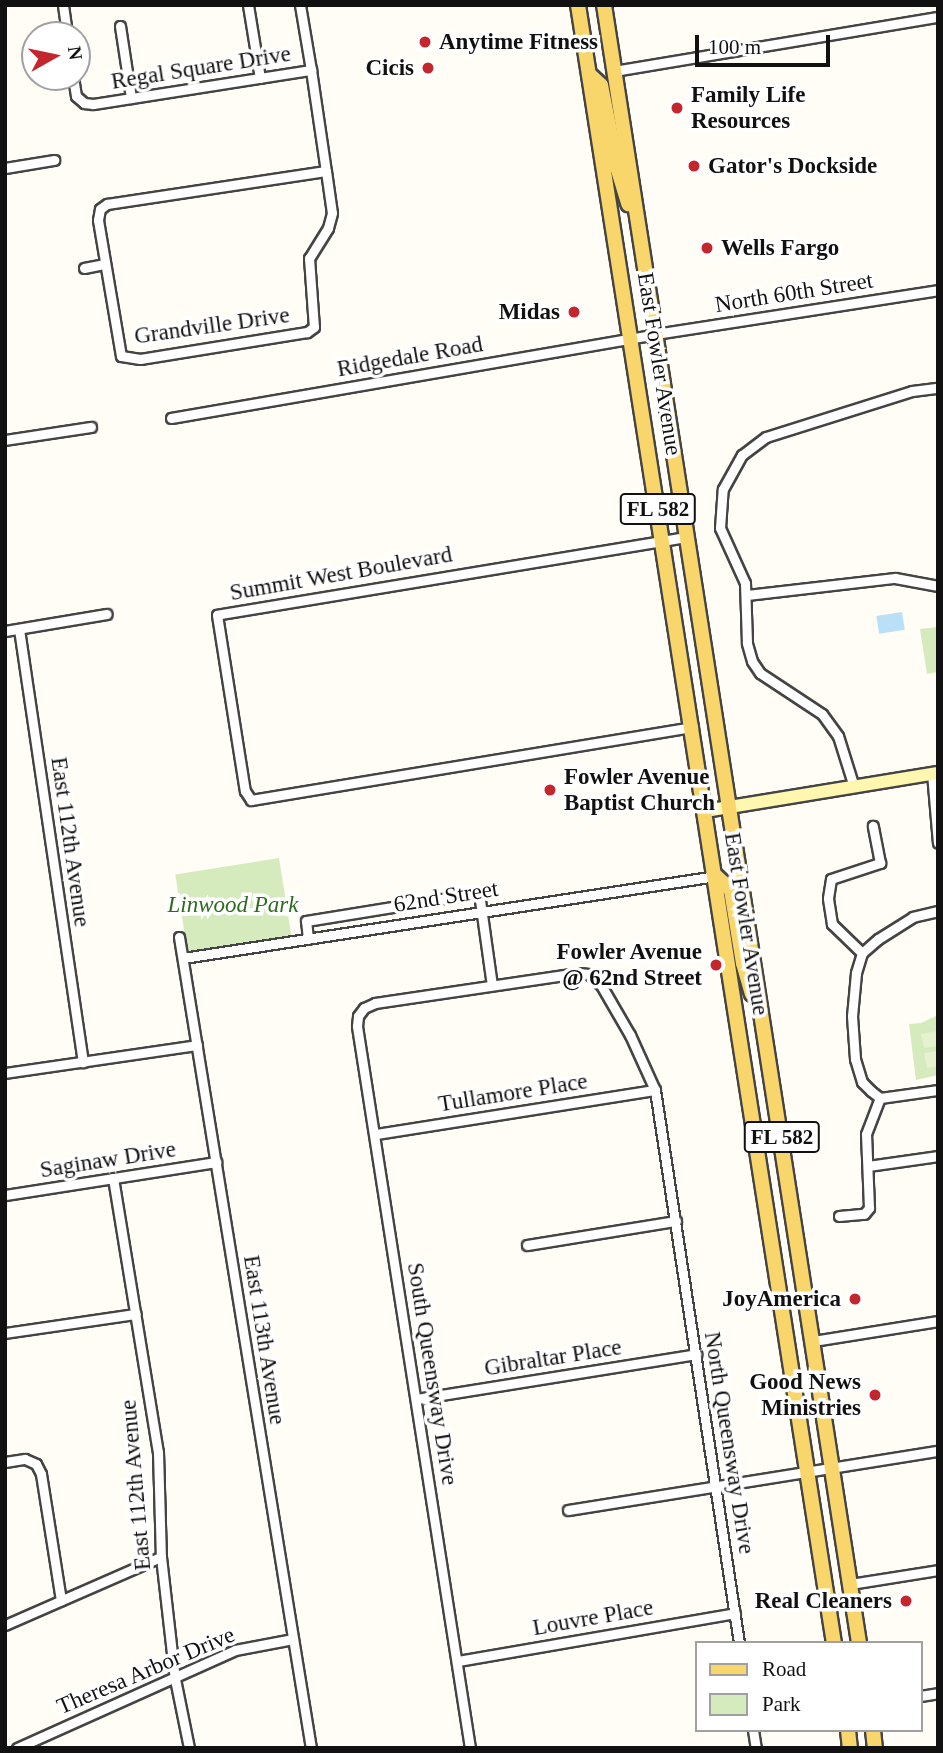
<!DOCTYPE html>
<html>
<head>
<meta charset="utf-8">
<style>
	body { margin:0 }
	#map { position:relative; width:943px; height:1753px; overflow:hidden; background:#fffdf5; font-family:"Times New Roman",serif }
	div>[style] { position:absolute }
	.green>* { inset:0; background:#d5ebbd; transform-origin:0 0 }
	.pitch>* { inset:0; background:#e6f2cf }
	.water>* { inset:0; background:#b9e0f7; transform-origin:0 0 }
	.roads { filter:drop-shadow(2px 0 #444) drop-shadow(-2px 0 #444) drop-shadow(0 2px #444) drop-shadow(0 -2px #444) }
	.street>* { height:9px; margin:-4.5px; padding:0 4.5px; transform-origin:4.5px; border-radius:4.5px; background:#fff }
	.secondary>* { height:12px; margin:-6px; padding:0 6px; transform-origin:6px; border-radius:6px; background:#fff6b0 }
	.primary>* { height:14px; margin:-7px; padding:0 7px; transform-origin:7px; border-radius:7px; background:#f9d66b }
	.dots>* { width:19px; height:19px; translate:-50% -50%; box-sizing:border-box; border:4px solid #fff; border-radius:50% }
	span { translate:-50% -50%; white-space:nowrap; text-align:center; line-height:1.15; -webkit-text-stroke:7px #fff; paint-order:stroke }
	.shield-label span { padding:2px 5px; background:#fff; border:2px solid; border-radius:5px; -webkit-text-stroke-width:0 }
	.shield-label { font-size:21px; color:#111; font-weight:700 }
	.poi-label { font-size:23px; color:#111; font-weight:700 }
	.left { translate:0 -50%; text-align:left }
	.right { translate:-100% -50%; text-align:right }
	.street-label { font-size:23px; color:#111 }
	.park-label { font-size:23px; color:#2f6b1f; font-style:italic }
	.frame { position:absolute; inset:0; border:7px solid #111; pointer-events:none }
	.legend { position:absolute; left:695px; top:1641px; width:228px; height:91px; box-sizing:border-box; background:#fff; border:2px solid #a0a0a0; margin:0; padding:9px 12px; list-style:none; font-size:21px; color:#111 }
	.legend li { display:flex; align-items:center; gap:14px; height:35px }
	.legend b { width:35px; border:2px solid #a0a0a0 }
	.north { position:absolute; left:21px; top:21px; width:70px; height:70px; box-sizing:border-box; background:#fff; border:2px solid #a0a0a0; border-radius:50%; rotate:81deg; font-size:19px; font-weight:700; line-height:28px; text-align:center; color:#111 }
	.north::after { content:''; display:block; margin:auto; width:24px; height:32px; background:#c4262e; clip-path:polygon(50% 0,100% 100%,50% 72%,0 100%) }
	.scale { position:absolute; left:695px; top:35px; width:135px; height:32px; box-sizing:border-box; border:4px solid #111; border-top:0; padding-left:9px; font-size:21px; line-height:24px; white-space:nowrap; color:#111; -webkit-text-stroke:5px #fff; paint-order:stroke }
</style>
</head>
<body>
<div id="map">
	<div class="green">
		<i style="clip-path:polygon(938px 627px,938px 672px,927px 674px,920px 629px)"></i>
		<i style="left:279px;top:858px;width:79px;height:105px;rotate:81deg"></i>
		<i style="clip-path:polygon(938px 1015px,938px 1075px,916px 1080px,909px 1024px,921px 1023px)"></i>
	</div>
	<div class="pitch">
		<i style="clip-path:polygon(938px 1031px,938px 1046px,924px 1048px,921px 1034px)"></i>
		<i style="clip-path:polygon(938px 1051px,938px 1066px,927px 1068px,924px 1053px)"></i>
	</div>
	<div class="water">
		<i style="left:902px;top:612px;width:18px;height:26px;rotate:81deg"></i>
	</div>
	<div class="roads">
		<div class="street">
			<i style="left:63px;top:5px;width:30px;rotate:82deg"></i>
			<i style="left:248px;top:5px;width:74px;rotate:80.7deg"></i>
			<i style="left:300px;top:5px;width:66px;rotate:80.4deg"></i>
			<i style="left:311px;top:70px;width:102px;rotate:81.6deg"></i>
			<i style="left:326px;top:171px;width:42px;rotate:81.9deg"></i>
			<i style="left:332px;top:213px;width:16px;rotate:105deg"></i>
			<i style="left:328px;top:228px;width:36px;rotate:122deg"></i>
			<i style="left:309px;top:258px;width:69px;rotate:85.9deg"></i>
			<i style="left:314px;top:327px;width:9px;rotate:144deg"></i>
			<i style="left:307px;top:332px;width:169px;rotate:170.8deg"></i>
			<i style="left:140px;top:359px;width:19px;rotate:-171deg"></i>
			<i style="left:121px;top:356px;width:138px;rotate:-99.6deg"></i>
			<i style="left:98px;top:220px;width:11px;rotate:-80deg"></i>
			<i style="left:100px;top:209px;width:9px;rotate:-36deg"></i>
			<i style="left:107px;top:204px;width:221px;rotate:-8.6deg"></i>
			<i style="left:120px;top:26px;width:73px;rotate:81.3deg"></i>
			<i style="left:614px;top:71px;width:328px;rotate:-9.5deg"></i>
			<i style="left:73px;top:77px;width:19px;rotate:81deg"></i>
			<i style="left:76px;top:96px;width:11px;rotate:41deg"></i>
			<i style="left:84px;top:103px;width:9px;rotate:6deg"></i>
			<i style="left:93px;top:104px;width:221px;rotate:-8.9deg"></i>
			<i style="left:5px;top:168px;width:50px;rotate:-9.3deg"></i>
			<i style="left:84px;top:268px;width:20px;rotate:-11deg"></i>
			<i style="left:171px;top:418px;width:491px;rotate:-9.8deg"></i>
			<i style="left:655px;top:334px;width:286px;rotate:-8.8deg"></i>
			<i style="left:5px;top:440px;width:87px;rotate:-8.6deg"></i>
			<i style="left:686px;top:537px;width:475px;rotate:170.6deg"></i>
			<i style="left:217px;top:615px;width:178px;rotate:81deg"></i>
			<i style="left:245px;top:791px;width:11px;rotate:56deg"></i>
			<i style="left:251px;top:800px;width:448px;rotate:-9.4deg"></i>
			<i style="left:747px;top:595px;width:149px;rotate:-6.6deg"></i>
			<i style="left:895px;top:578px;width:44px;rotate:10.5deg"></i>
			<i style="left:19px;top:629px;width:438px;rotate:81.6deg"></i>
			<i style="left:5px;top:631px;width:103px;rotate:-9.5deg"></i>
			<i style="left:932px;top:773px;width:70px;rotate:85.1deg"></i>
			<i style="left:854px;top:787px;width:53px;rotate:-107.4deg"></i>
			<i style="left:838px;top:736px;width:27px;rotate:-126deg"></i>
			<i style="left:822px;top:714px;width:74px;rotate:-146.5deg"></i>
			<i style="left:760px;top:673px;width:14px;rotate:-124deg"></i>
			<i style="left:752px;top:661px;width:19px;rotate:-106deg"></i>
			<i style="left:747px;top:643px;width:60px;rotate:-91.9deg"></i>
			<i style="left:745px;top:583px;width:60px;rotate:-114.4deg"></i>
			<i style="left:720px;top:528px;width:39px;rotate:-86deg"></i>
			<i style="left:723px;top:489px;width:39px;rotate:-61deg"></i>
			<i style="left:742px;top:455px;width:30px;rotate:-37deg"></i>
			<i style="left:766px;top:437px;width:153px;rotate:-17.5deg"></i>
			<i style="left:912px;top:391px;width:26px;rotate:-7deg"></i>
			<i style="left:938px;top:911px;width:26px;rotate:167deg"></i>
			<i style="left:913px;top:917px;width:41px;rotate:147.8deg"></i>
			<i style="left:878px;top:939px;width:21px;rotate:139deg"></i>
			<i style="left:862px;top:953px;width:21px;rotate:107deg"></i>
			<i style="left:856px;top:973px;width:43px;rotate:95.3deg"></i>
			<i style="left:852px;top:1016px;width:43px;rotate:86deg"></i>
			<i style="left:855px;top:1059px;width:24px;rotate:73deg"></i>
			<i style="left:862px;top:1082px;width:13px;rotate:45deg"></i>
			<i style="left:871px;top:1091px;width:11px;rotate:38deg"></i>
			<i style="left:880px;top:1098px;width:59px;rotate:-7.9deg"></i>
			<i style="left:179px;top:937px;width:822px;rotate:80.76deg"></i>
			<i style="left:308px;top:939px;width:18px;rotate:-96deg"></i>
			<i style="left:306px;top:921px;width:175px;rotate:-9.2deg"></i>
			<i style="left:479px;top:893px;width:93px;rotate:82deg"></i>
			<i style="left:862px;top:953px;width:42px;rotate:-136deg"></i>
			<i style="left:832px;top:924px;width:26px;rotate:-99deg"></i>
			<i style="left:828px;top:898px;width:19px;rotate:-81deg"></i>
			<i style="left:831px;top:879px;width:52px;rotate:-18.1deg"></i>
			<i style="left:880px;top:863px;width:38px;rotate:-101deg"></i>
			<i style="left:183px;top:958px;width:539px;rotate:-8.75deg"></i>
			<i style="left:5px;top:1073px;width:194px;rotate:-8.3deg"></i>
			<i style="left:376px;top:1134px;width:282px;rotate:-9deg"></i>
			<i style="left:868px;top:1166px;width:71px;rotate:-8.1deg"></i>
			<i style="left:113px;top:1178px;width:278px;rotate:80.7deg"></i>
			<i style="left:158px;top:1452px;width:105px;rotate:88.4deg"></i>
			<i style="left:161px;top:1557px;width:123px;rotate:83.5deg"></i>
			<i style="left:175px;top:1679px;width:70px;rotate:78.5deg"></i>
			<i style="left:5px;top:1195px;width:214px;rotate:-8.9deg"></i>
			<i style="left:839px;top:1216px;width:25px;rotate:-5deg"></i>
			<i style="left:864px;top:1214px;width:8px;rotate:-50deg"></i>
			<i style="left:869px;top:1208px;width:74px;rotate:-92.3deg"></i>
			<i style="left:866px;top:1134px;width:39px;rotate:-69deg"></i>
			<i style="left:527px;top:1245px;width:151px;rotate:-9.2deg"></i>
			<i style="left:5px;top:1333px;width:132px;rotate:-8.3deg"></i>
			<i style="left:813px;top:1341px;width:127px;rotate:-9.1deg"></i>
			<i style="left:416px;top:1399px;width:284px;rotate:-9.1deg"></i>
			<i style="left:5px;top:1462px;width:20px;rotate:-9deg"></i>
			<i style="left:25px;top:1459px;width:12px;rotate:24deg"></i>
			<i style="left:36px;top:1464px;width:11px;rotate:63deg"></i>
			<i style="left:41px;top:1474px;width:128px;rotate:81deg"></i>
			<i style="left:568px;top:1510px;width:375px;rotate:-9.1deg"></i>
			<i style="left:850px;top:1584px;width:89px;rotate:-9deg"></i>
			<i style="left:5px;top:1625px;width:170px;rotate:-23.6deg"></i>
			<i style="left:458px;top:1661px;width:281px;rotate:-9.8deg"></i>
			<i style="left:920px;top:1696px;width:18px;rotate:-9deg"></i>
			<i style="left:753px;top:1730px;width:18px;rotate:81deg"></i>
			<i style="left:17px;top:1748px;width:239px;rotate:-24.2deg"></i>
			<i style="left:235px;top:1650px;width:59px;rotate:-10.7deg"></i>
			<i style="left:470px;top:1748px;width:731px;rotate:-98.9deg"></i>
			<i style="left:357px;top:1026px;width:10px;rotate:-84deg"></i>
			<i style="left:358px;top:1016px;width:10px;rotate:-53deg"></i>
			<i style="left:364px;top:1008px;width:12px;rotate:-24deg"></i>
			<i style="left:375px;top:1003px;width:205px;rotate:-8.4deg"></i>
			<i style="left:578px;top:973px;width:11px;rotate:5deg"></i>
			<i style="left:589px;top:974px;width:16px;rotate:43deg"></i>
			<i style="left:601px;top:985px;width:58px;rotate:59.9deg"></i>
			<i style="left:630px;top:1035px;width:60px;rotate:65.6deg"></i>
			<i style="left:655px;top:1090px;width:559px;rotate:81.36deg"></i>
		</div>
		<div class="secondary">
			<i style="left:705px;top:811px;width:236px;rotate:-9.3deg"></i>
		</div>
		<div class="primary">
			<i style="left:578px;top:5px;width:1658px;rotate:81.12deg"></i>
			<i style="left:604px;top:5px;width:1658px;rotate:81.15deg"></i>
			<i style="left:589px;top:74px;width:16px;rotate:43deg"></i>
			<i style="left:601px;top:85px;width:84px;rotate:79deg"></i>
			<i style="left:617px;top:167px;width:39px;rotate:73deg"></i>
			<i style="left:716px;top:876px;width:21px;rotate:43deg"></i>
			<i style="left:731px;top:890px;width:74px;rotate:80.7deg"></i>
			<i style="left:743px;top:963px;width:32px;rotate:74deg"></i>
			<i style="left:848px;top:1730px;width:18px;rotate:84deg"></i>
			<i style="left:873px;top:1730px;width:18px;rotate:84deg"></i>
		</div>
	</div>
	<div class="dots">
		<i style="left:425px;top:42px;background:#c4262e"></i>
		<i style="left:428px;top:68px;background:#c4262e"></i>
		<i style="left:677px;top:108px;background:#c4262e"></i>
		<i style="left:694px;top:166px;background:#c4262e"></i>
		<i style="left:707px;top:248px;background:#c4262e"></i>
		<i style="left:574px;top:312px;background:#c4262e"></i>
		<i style="left:550px;top:790px;background:#c4262e"></i>
		<i style="left:716px;top:965px;background:#c4262e"></i>
		<i style="left:855px;top:1299px;background:#c4262e"></i>
		<i style="left:875px;top:1395px;background:#c4262e"></i>
		<i style="left:906px;top:1601px;background:#c4262e"></i>
	</div>
	<div class="shield-label">
		<span style="left:658px;top:509px">FL 582</span>
		<span style="left:782px;top:1137px">FL 582</span>
	</div>
	<div class="poi-label">
		<span class="left" style="left:439px;top:42px">Anytime Fitness</span>
		<span class="right" style="left:414px;top:68px">Cicis</span>
		<span class="left" style="left:691px;top:108px">Family Life<br>Resources</span>
		<span class="left" style="left:708px;top:166px">Gator's Dockside</span>
		<span class="left" style="left:721px;top:248px">Wells Fargo</span>
		<span class="right" style="left:560px;top:312px">Midas</span>
		<span class="left" style="left:564px;top:790px">Fowler Avenue<br>Baptist Church</span>
		<span class="right" style="left:702px;top:965px">Fowler Avenue<br>@ 62nd Street</span>
		<span class="right" style="left:841px;top:1299px">JoyAmerica</span>
		<span class="right" style="left:861px;top:1395px">Good News<br>Ministries</span>
		<span class="right" style="left:892px;top:1601px">Real Cleaners</span>
	</div>
	<div class="street-label">
		<span style="left:201px;top:68px;rotate:-9deg">Regal Square Drive</span>
		<span style="left:794px;top:293px;rotate:-9deg">North 60th Street</span>
		<span style="left:212px;top:326px;rotate:-8deg">Grandville Drive</span>
		<span style="left:410px;top:357px;rotate:-10deg">Ridgedale Road</span>
		<span style="left:659px;top:364px;rotate:81deg">East Fowler Avenue</span>
		<span style="left:341px;top:574px;rotate:-10deg">Summit West Boulevard</span>
		<span style="left:70px;top:842px;rotate:82deg">East 112th Avenue</span>
		<span style="left:446px;top:897px;rotate:-9deg">62nd Street</span>
		<span style="left:746px;top:924px;rotate:81deg">East Fowler Avenue</span>
		<span style="left:513px;top:1093px;rotate:-9deg">Tullamore Place</span>
		<span style="left:108px;top:1160px;rotate:-9deg">Saginaw Drive</span>
		<span style="left:264px;top:1340px;rotate:81deg">East 113th Avenue</span>
		<span style="left:553px;top:1358px;rotate:-9deg">Gibraltar Place</span>
		<span style="left:432px;top:1374px;rotate:81deg">South Queensway Drive</span>
		<span style="left:729px;top:1443px;rotate:81deg">North Queensway Drive</span>
		<span style="left:136px;top:1485px;rotate:-95deg">East 112th Avenue</span>
		<span style="left:593px;top:1618px;rotate:-10deg">Louvre Place</span>
		<span style="left:146px;top:1671px;rotate:-23deg">Theresa Arbor Drive</span>
	</div>
	<div class="park-label">
		<span style="left:233px;top:905px">Linwood Park</span>
	</div>
	<div class="frame"></div>
	<ul class="legend">
	<li><b style="height:9px;background:#f9d66b"></b>Road</li>
	<li><b style="height:19px;background:#d5ebbd"></b>Park</li>
	</ul>
	<div class="north">N</div>
	<div class="scale">100 m</div>
</div>
</body>
</html>
